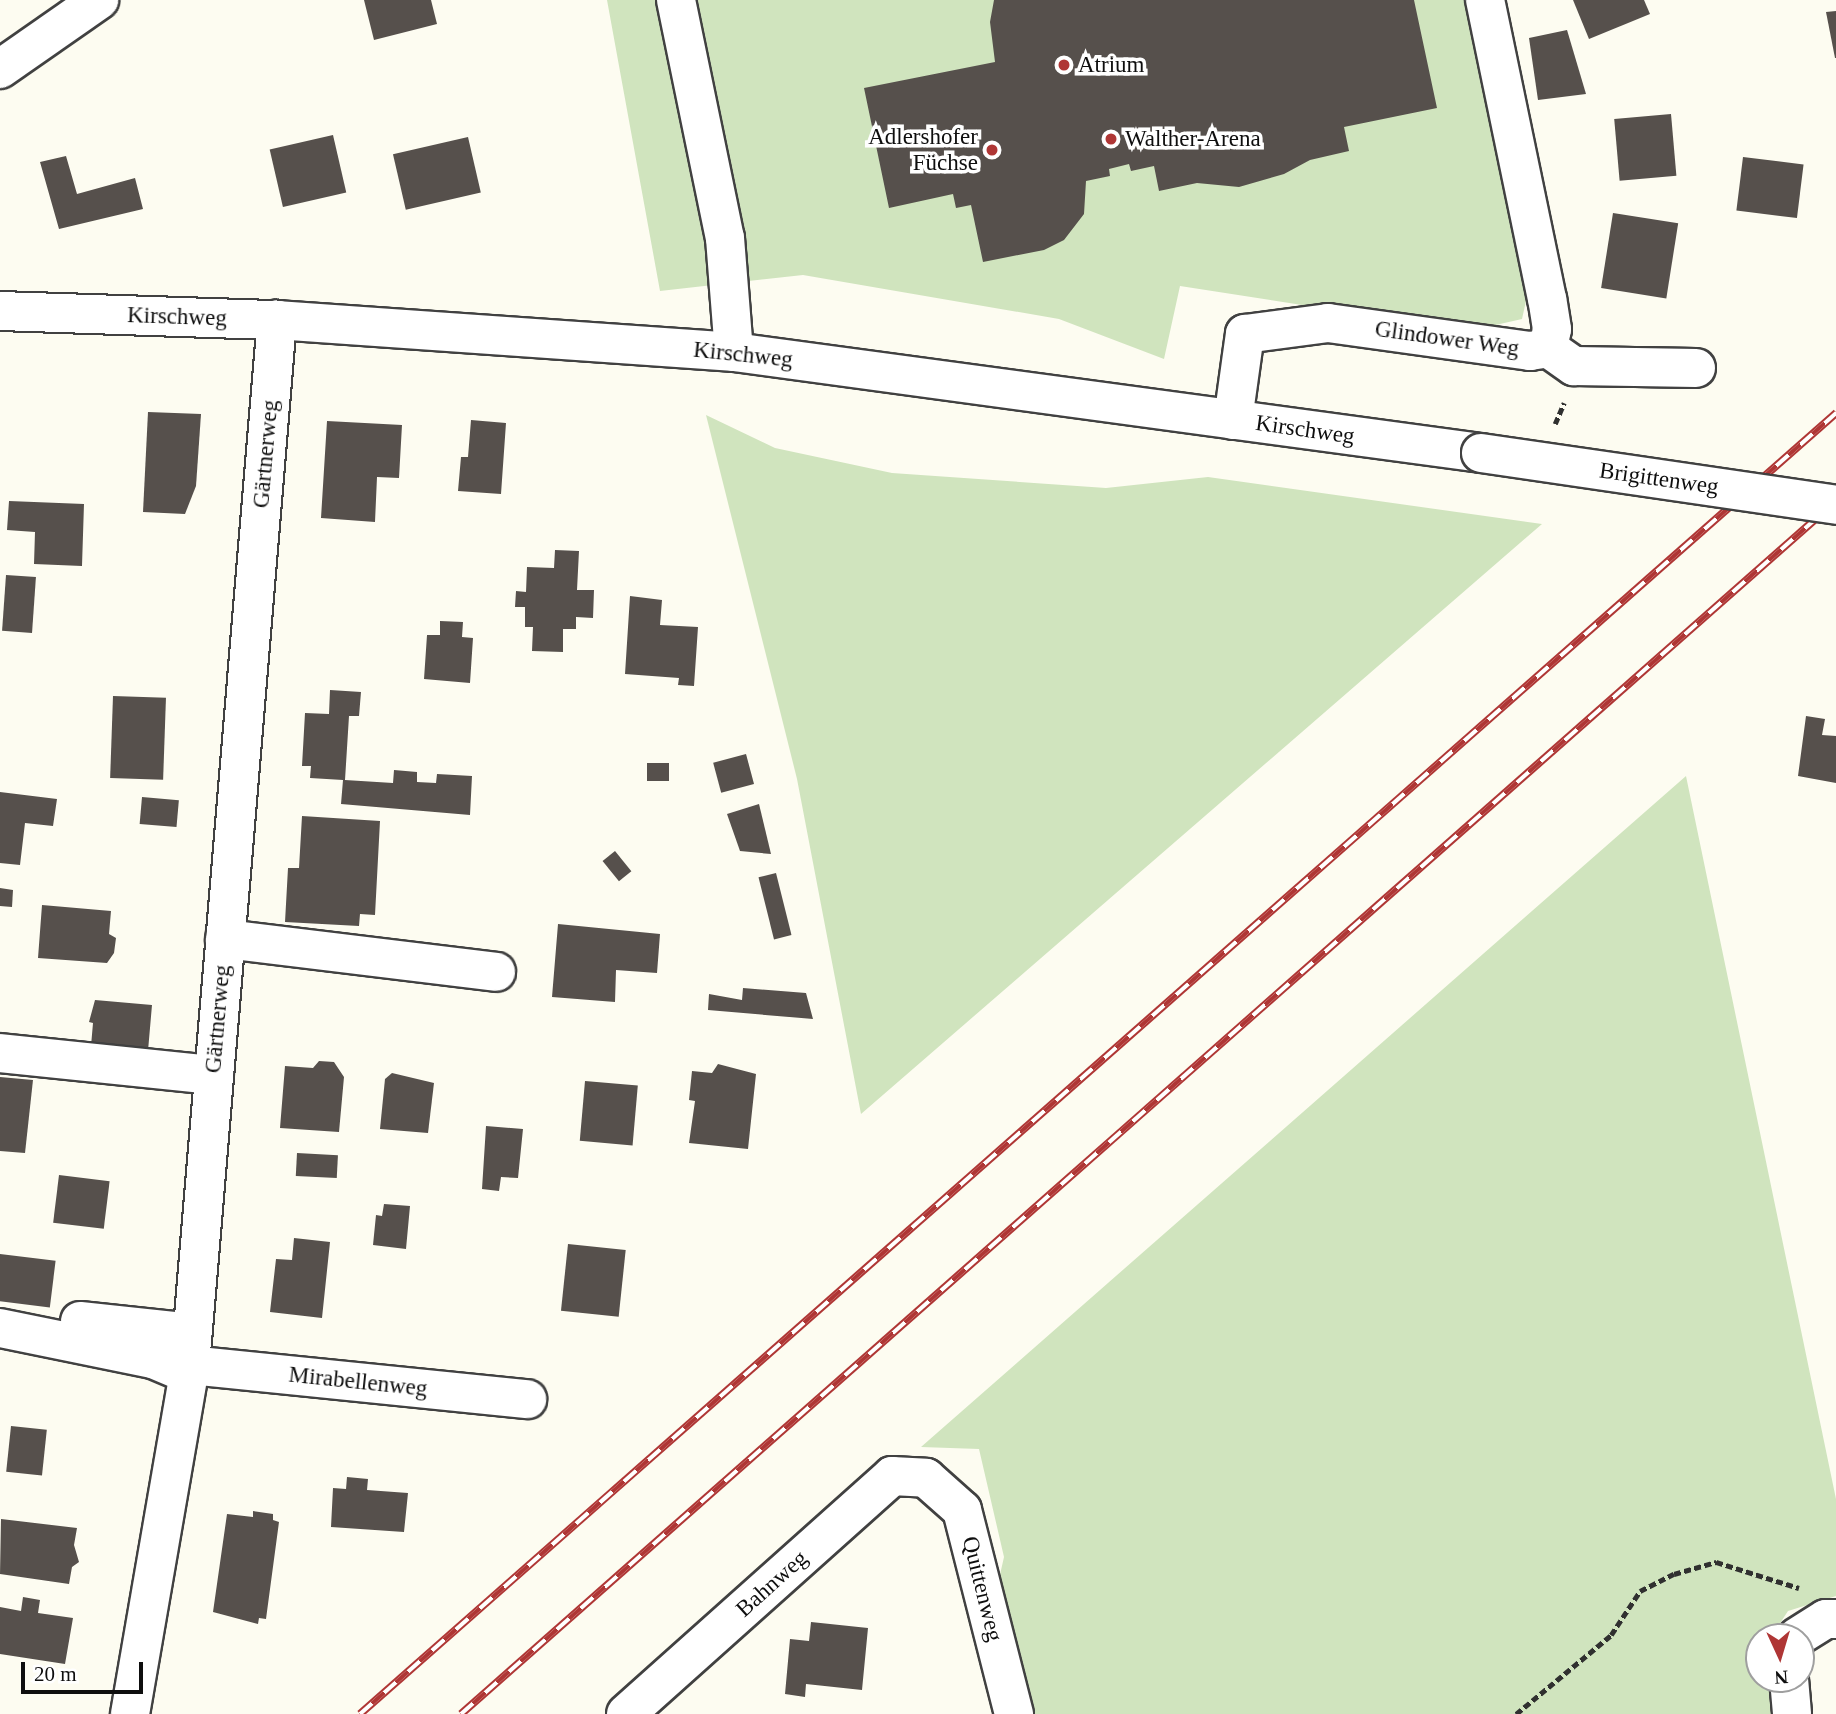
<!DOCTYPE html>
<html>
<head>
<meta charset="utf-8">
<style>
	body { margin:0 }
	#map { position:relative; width:1836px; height:1714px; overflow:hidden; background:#fdfcf1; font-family:"Times New Roman",serif }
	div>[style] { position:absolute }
	.green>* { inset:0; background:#d0e4be }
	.building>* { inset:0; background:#56504c; transform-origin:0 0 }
	.path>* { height:4.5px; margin-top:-2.25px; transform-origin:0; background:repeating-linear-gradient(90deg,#303030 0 7px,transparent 0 10.5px) }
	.roads { filter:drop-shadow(2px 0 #414141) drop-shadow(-2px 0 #414141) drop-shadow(0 2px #414141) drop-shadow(0 -2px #414141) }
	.minor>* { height:38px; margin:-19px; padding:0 19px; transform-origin:19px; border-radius:19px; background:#fff }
	.rail>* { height:8px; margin-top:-4px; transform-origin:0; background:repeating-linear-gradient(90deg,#fff 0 16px,#af3635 0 32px); box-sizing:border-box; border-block:2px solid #af3635 }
	.bridges { filter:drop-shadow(2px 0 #414141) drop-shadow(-2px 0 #414141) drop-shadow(0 2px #414141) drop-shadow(0 -2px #414141) }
	.minor-bridge>* { height:38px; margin:-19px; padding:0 19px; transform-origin:19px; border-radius:19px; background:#fff }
	.dots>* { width:19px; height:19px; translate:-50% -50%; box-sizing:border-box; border:4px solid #fff; border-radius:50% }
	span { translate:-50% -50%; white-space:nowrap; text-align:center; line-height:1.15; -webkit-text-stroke:7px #fff; paint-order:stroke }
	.poi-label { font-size:23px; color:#0e0e0e }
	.left { translate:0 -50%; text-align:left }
	.right { translate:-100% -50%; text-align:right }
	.street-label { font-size:23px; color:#0e0e0e }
	.north { position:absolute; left:1745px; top:1623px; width:70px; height:70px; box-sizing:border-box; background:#fff; border:2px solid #9f9f9f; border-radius:50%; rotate:176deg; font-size:19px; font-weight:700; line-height:28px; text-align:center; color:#0e0e0e }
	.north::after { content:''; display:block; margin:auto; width:24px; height:32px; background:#af3635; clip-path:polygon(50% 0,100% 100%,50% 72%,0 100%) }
	.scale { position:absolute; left:21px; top:1662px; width:122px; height:32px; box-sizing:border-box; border:4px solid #0e0e0e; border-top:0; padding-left:9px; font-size:21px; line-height:24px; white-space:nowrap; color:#0e0e0e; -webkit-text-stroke:5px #fff; paint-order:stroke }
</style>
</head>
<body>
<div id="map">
	<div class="green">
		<i style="clip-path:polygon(607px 0,1477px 0,1530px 283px,1522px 319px,1469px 331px,1180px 286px,1164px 359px,1059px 319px,803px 275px,660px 291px)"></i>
		<i style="clip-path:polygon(706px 415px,775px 448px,892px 473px,1106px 488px,1208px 477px,1542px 524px,861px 1114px,797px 779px)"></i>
		<i style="clip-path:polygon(1686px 776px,1836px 1499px,1836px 1596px,1788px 1611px,1771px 1637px,1759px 1637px,1759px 1679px,1768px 1679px,1771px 1714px,1031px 1714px,999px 1579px,1004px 1557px,979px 1449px,921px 1447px)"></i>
	</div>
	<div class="building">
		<i style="clip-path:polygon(364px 0,431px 0,437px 24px,374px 40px)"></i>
		<i style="clip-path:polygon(994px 0,1414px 0,1437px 108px,1344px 127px,1349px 151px,1310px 160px,1284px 174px,1239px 187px,1197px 183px,1159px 191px,1154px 166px,1131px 171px,1129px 164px,1109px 169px,1110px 176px,1086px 181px,1084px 214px,1064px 240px,1044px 250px,983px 262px,971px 205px,956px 208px,953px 194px,889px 208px,864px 88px,995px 62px,990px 22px)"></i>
		<i style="clip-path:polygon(1573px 0,1644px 0,1650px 14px,1589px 39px)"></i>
		<i style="clip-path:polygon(1836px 11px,1836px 58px,1835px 58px,1826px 12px)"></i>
		<i style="clip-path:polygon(1567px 30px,1586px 94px,1538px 100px,1529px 38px)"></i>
		<i style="left:1671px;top:114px;width:62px;height:57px;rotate:85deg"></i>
		<i style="left:333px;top:135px;width:59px;height:65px;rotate:77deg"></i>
		<i style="left:468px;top:137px;width:57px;height:77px;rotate:77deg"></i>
		<i style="clip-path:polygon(66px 156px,77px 194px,135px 178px,143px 209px,59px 229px,40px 162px)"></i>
		<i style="left:1743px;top:157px;width:61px;height:54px;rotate:7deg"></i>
		<i style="left:1613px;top:213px;width:66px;height:76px;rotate:9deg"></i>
		<i style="clip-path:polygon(148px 412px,201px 414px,196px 486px,185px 514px,143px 512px)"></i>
		<i style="clip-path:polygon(471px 420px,506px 423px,501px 494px,458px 491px,461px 457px,468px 457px)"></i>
		<i style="clip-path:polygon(327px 421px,402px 425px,399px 478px,377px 477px,375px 522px,321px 518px)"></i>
		<i style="clip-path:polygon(9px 501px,84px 504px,82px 566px,34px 564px,35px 532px,7px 530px)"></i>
		<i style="clip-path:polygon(555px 550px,579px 551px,577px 590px,594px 590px,593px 618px,576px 617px,576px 629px,563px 629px,563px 652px,532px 651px,533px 627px,525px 627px,525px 607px,515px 607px,516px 591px,526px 592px,527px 567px,554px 568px)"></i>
		<i style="left:6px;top:575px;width:30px;height:56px;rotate:4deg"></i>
		<i style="clip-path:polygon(630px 596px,662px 600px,660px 625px,698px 627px,694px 686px,678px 685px,679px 678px,625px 674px)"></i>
		<i style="clip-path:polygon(440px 621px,463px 622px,462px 637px,473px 638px,470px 683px,424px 679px,427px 635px,440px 635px)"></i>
		<i style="clip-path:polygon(330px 690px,361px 692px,359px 716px,349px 716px,345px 780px,393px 783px,394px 770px,417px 772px,417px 782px,436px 783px,437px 774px,472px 776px,470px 815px,341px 804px,343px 780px,310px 778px,311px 766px,302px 766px,305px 713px,329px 714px)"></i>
		<i style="left:113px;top:696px;width:53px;height:82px;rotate:2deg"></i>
		<i style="clip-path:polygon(1806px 716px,1825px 719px,1822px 735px,1836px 736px,1836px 783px,1798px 776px)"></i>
		<i style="left:746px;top:754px;width:31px;height:34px;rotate:75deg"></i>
		<i style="left:647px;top:763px;width:22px;height:18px"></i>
		<i style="clip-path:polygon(0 792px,57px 799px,53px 826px,25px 823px,20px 865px,0 863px)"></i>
		<i style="left:142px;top:797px;width:37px;height:27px;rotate:5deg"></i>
		<i style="clip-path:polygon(759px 804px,771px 854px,740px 851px,727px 814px)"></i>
		<i style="clip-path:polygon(302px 816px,380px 821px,375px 915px,360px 914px,359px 926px,285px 922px,288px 868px,299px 868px)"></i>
		<i style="left:615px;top:851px;width:26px;height:16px;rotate:51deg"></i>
		<i style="left:776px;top:873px;width:64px;height:18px;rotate:76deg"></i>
		<i style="clip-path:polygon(0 888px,13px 890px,12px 907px,0 906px)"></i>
		<i style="clip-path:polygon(42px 905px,111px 911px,109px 934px,116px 938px,114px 953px,107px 963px,38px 958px)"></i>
		<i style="clip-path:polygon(558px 924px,660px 934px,657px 973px,616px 970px,615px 1002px,552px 997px)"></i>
		<i style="clip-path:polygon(743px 988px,806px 993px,813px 1019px,708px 1010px,709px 994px,742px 1000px)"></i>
		<i style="clip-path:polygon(95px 1000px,152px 1005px,148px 1051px,91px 1046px,93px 1023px,89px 1022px)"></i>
		<i style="clip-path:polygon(319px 1061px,334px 1062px,344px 1077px,339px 1132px,280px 1128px,285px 1066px,313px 1068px)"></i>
		<i style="clip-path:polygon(718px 1064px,756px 1074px,748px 1149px,689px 1143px,695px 1101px,689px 1100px,692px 1071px,712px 1073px)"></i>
		<i style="clip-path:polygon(392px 1073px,434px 1083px,428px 1133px,380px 1129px,385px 1079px)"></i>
		<i style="clip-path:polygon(0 1077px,33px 1080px,25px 1153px,0 1151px)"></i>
		<i style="left:585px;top:1081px;width:53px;height:60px;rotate:5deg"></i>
		<i style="clip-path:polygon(486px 1126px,523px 1129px,518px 1178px,501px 1177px,499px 1191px,482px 1189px)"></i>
		<i style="left:297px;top:1153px;width:41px;height:23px;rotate:3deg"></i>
		<i style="left:59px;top:1175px;width:51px;height:48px;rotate:7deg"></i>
		<i style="clip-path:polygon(384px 1204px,410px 1206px,406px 1249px,373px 1245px,376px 1215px,382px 1216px)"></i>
		<i style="clip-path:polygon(294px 1238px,330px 1242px,322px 1318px,270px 1312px,276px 1259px,292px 1260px)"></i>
		<i style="left:568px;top:1244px;width:58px;height:67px;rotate:6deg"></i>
		<i style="left:0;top:1254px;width:56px;height:47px;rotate:7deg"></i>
		<i style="left:11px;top:1426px;width:36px;height:46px;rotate:6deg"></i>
		<i style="clip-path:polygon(347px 1477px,368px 1479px,367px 1490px,408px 1493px,404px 1532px,331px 1527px,333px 1488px,346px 1489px)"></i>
		<i style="clip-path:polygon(253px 1511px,273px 1514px,273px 1520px,279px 1522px,266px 1619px,259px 1618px,258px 1624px,213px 1612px,227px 1514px,253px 1517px)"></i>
		<i style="clip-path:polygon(1px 1519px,77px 1528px,74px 1545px,79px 1562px,72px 1567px,69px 1584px,0 1574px)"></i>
		<i style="clip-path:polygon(23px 1597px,40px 1600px,38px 1613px,73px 1618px,65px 1664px,0 1654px,0 1607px,21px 1611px)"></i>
		<i style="clip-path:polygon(811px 1622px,868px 1628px,862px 1690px,806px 1684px,805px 1697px,785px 1694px,790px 1639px,809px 1641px)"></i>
	</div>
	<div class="path">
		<i style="left:1555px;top:424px;width:23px;rotate:-67deg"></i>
		<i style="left:1516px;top:1714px;width:124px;rotate:-39.7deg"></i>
		<i style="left:1611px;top:1635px;width:53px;rotate:-56.6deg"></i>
		<i style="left:1640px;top:1591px;width:38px;rotate:-27deg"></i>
		<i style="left:1674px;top:1574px;width:44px;rotate:-15.9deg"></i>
		<i style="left:1716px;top:1562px;width:87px;rotate:17.4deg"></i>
	</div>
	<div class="roads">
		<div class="minor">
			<i style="left:676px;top:0;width:243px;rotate:78.4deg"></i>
			<i style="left:725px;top:238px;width:114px;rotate:85.5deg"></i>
			<i style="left:0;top:69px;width:121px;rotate:-34.9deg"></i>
			<i style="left:0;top:311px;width:277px;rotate:1.9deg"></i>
			<i style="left:277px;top:320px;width:458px;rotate:4deg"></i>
			<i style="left:734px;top:352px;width:754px;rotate:7.7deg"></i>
			<i style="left:1548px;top:348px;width:32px;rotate:35deg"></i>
			<i style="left:1574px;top:366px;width:122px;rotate:0.9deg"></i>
			<i style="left:1233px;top:420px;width:87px;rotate:-82.1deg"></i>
			<i style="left:1245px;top:334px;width:84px;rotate:-7.5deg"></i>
			<i style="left:1328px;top:323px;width:204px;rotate:7.9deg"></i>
			<i style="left:1530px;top:351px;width:18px;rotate:-9deg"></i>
			<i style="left:1548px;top:348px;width:19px;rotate:-78deg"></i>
			<i style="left:1552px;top:329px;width:30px;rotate:-99deg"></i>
			<i style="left:1547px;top:299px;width:305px;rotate:-101.7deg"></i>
			<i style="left:225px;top:939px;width:273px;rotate:6.9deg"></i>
			<i style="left:0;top:1053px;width:215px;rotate:5.9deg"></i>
			<i style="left:80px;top:1321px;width:113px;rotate:6.1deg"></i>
			<i style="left:0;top:1328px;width:156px;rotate:11.5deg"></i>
			<i style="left:153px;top:1359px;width:38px;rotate:23deg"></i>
			<i style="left:190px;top:1365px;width:339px;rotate:5.8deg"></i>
			<i style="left:1797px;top:1637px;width:34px;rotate:-32deg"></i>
			<i style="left:1826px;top:1619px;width:10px"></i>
			<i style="left:1789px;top:1679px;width:35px;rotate:85deg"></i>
			<i style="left:130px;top:1714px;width:354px;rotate:-80.2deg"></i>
			<i style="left:190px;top:1365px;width:1049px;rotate:-85.24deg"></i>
			<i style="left:626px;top:1714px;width:357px;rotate:-41.8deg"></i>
			<i style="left:892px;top:1476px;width:34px;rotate:3deg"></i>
			<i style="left:926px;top:1478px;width:48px;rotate:41.6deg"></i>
			<i style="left:962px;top:1510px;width:211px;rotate:75.7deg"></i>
		</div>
	</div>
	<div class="rail">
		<i style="left:360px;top:1714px;width:1968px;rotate:-41.39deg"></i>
		<i style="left:461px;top:1714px;width:1834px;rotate:-41.42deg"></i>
	</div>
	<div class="bridges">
		<div class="minor-bridge">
			<i style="left:1481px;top:453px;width:359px;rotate:8.3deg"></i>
		</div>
	</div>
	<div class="dots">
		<i style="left:1064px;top:65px;background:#af3635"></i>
		<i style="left:1111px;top:139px;background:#af3635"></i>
		<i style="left:992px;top:150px;background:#af3635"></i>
	</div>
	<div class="poi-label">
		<span class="left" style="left:1078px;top:65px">Atrium</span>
		<span class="right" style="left:978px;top:150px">Adlershofer<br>Füchse</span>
		<span class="left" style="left:1125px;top:139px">Walther-Arena</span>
	</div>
	<div class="street-label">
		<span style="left:177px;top:317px;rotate:2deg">Kirschweg</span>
		<span style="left:1447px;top:339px;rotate:8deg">Glindower Weg</span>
		<span style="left:743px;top:355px;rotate:6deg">Kirschweg</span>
		<span style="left:1305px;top:430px;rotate:8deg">Kirschweg</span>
		<span style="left:266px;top:454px;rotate:-85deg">Gärtnerweg</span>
		<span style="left:1659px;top:479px;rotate:8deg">Brigittenweg</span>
		<span style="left:218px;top:1019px;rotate:-85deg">Gärtnerweg</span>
		<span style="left:358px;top:1382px;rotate:6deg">Mirabellenweg</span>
		<span style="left:772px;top:1584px;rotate:-42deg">Bahnweg</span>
		<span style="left:982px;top:1589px;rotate:76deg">Quittenweg</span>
	</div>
	<div class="north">N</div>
	<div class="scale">20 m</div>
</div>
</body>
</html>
